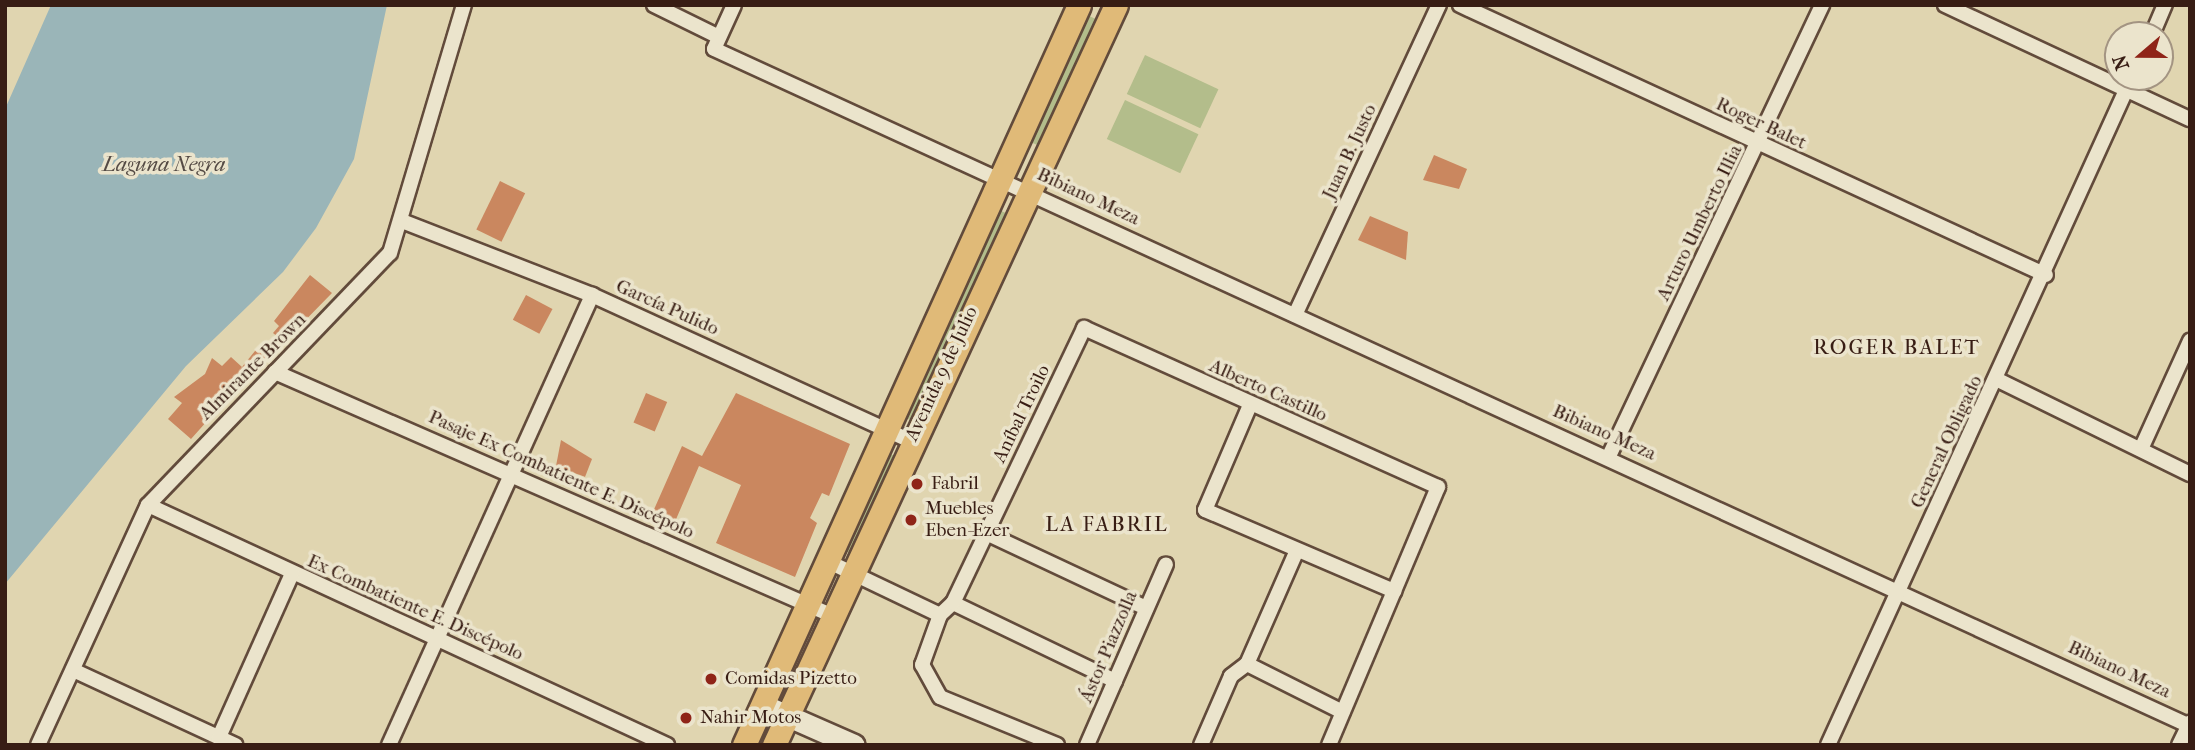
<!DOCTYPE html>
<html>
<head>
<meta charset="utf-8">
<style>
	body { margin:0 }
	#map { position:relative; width:2195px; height:750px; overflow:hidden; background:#e0d5b0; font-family:"IM FELL French Canon",serif }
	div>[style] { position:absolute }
	.green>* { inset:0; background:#b3bd8b; transform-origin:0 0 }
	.water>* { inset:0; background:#9ab5b8 }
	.building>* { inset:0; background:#ca875f; transform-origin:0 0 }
	.roads { filter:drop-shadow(2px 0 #624b3b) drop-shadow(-2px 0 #624b3b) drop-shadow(0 2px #624b3b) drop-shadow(0 -2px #624b3b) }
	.street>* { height:14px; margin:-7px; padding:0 7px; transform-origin:7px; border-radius:7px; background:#ebe4cc }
	.secondary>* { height:21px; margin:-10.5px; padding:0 10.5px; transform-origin:10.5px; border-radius:10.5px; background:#ebe4cc }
	.primary>* { height:23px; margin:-11.5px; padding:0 11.5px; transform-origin:11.5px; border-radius:11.5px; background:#e0ba78 }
	.dots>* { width:19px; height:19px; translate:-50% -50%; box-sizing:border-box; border:4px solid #ebe4cc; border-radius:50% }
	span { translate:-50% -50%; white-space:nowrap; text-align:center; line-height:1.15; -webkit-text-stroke:7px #ebe4cc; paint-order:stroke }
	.street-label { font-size:19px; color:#381d14 }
	.poi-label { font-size:19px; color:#381d14 }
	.left { translate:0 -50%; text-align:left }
	.water-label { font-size:21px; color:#554b45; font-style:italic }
	.neighbourhood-label { font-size:21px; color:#381d14; letter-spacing:2px }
	.frame { position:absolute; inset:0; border:7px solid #381d14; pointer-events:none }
	.north { position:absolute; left:2104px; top:21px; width:70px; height:70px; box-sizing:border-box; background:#ebe4cc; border:2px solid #a39482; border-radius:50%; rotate:250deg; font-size:19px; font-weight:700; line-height:28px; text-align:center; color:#381d14 }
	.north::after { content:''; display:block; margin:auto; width:24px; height:32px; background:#8f2418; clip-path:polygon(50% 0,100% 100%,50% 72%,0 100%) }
</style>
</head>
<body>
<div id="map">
	<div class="green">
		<i style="left:1087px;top:15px;width:12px;height:139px;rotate:24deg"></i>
		<i style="left:1145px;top:55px;width:81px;height:43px;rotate:25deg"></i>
		<i style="left:1125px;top:100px;width:81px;height:43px;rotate:25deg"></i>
		<i style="left:997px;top:209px;width:12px;height:228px;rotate:24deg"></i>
		<i style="clip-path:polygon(889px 454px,896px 456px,852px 554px,844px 550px)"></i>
	</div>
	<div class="water">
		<i style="clip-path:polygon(51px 5px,387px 5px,354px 159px,316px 228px,283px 272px,186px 366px,5px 584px,5px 109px)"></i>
	</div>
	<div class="building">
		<i style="clip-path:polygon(1434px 155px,1467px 169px,1459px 189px,1423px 180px)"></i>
		<i style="left:500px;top:181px;width:28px;height:54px;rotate:26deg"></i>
		<i style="clip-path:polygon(1370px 216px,1408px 232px,1406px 260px,1358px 240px)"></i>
		<i style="clip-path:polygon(310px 275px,332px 293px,284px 342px,273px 333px,279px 326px,274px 321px)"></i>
		<i style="left:526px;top:295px;width:30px;height:28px;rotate:28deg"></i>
		<i style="clip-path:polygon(259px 346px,270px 356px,214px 406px,217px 410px,191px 439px,168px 419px,182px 403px,174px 397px,205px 374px,212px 358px,222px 366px,231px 357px,242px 367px)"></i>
		<i style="left:646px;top:393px;width:23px;height:32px;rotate:23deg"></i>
		<i style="clip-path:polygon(736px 393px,850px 444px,829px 496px,822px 493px,810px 518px,817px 523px,795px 577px,716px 543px,741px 485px,699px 466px,674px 524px,652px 514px,682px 446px,702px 456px)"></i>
		<i style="clip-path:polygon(561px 440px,592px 459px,585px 477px,556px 466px)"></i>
	</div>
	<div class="roads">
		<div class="street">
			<i style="left:654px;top:5px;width:72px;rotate:26.2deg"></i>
			<i style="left:734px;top:5px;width:48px;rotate:114.4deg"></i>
			<i style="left:714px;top:49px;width:1624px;rotate:24.64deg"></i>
			<i style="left:1460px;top:5px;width:645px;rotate:24.74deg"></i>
			<i style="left:1945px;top:5px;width:270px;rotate:25deg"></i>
			<i style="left:2152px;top:35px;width:33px;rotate:-67deg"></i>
			<i style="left:402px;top:221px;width:204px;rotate:21.3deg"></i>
			<i style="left:592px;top:295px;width:351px;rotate:24.6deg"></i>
			<i style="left:1295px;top:315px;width:342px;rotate:-65.1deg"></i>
			<i style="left:275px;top:372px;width:607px;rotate:23.61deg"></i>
			<i style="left:1998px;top:380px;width:214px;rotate:26.1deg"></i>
			<i style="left:1250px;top:405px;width:114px;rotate:113.2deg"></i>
			<i style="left:1205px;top:510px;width:206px;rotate:23.2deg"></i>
			<i style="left:2141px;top:449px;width:119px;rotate:-65.6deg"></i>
			<i style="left:1609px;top:456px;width:499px;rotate:-64.7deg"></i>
			<i style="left:148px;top:505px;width:572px;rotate:24.82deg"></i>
			<i style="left:986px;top:533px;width:177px;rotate:25.1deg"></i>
			<i style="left:827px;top:561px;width:125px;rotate:25.5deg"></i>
			<i style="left:953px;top:603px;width:180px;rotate:25.7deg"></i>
			<i style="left:1247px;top:664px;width:107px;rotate:26.6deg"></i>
			<i style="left:73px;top:670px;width:179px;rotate:24.8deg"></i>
			<i style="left:219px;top:737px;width:179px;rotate:-65.9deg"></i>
			<i style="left:38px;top:745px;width:264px;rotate:-65.4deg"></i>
			<i style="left:148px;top:505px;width:349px;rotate:-46.2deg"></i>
			<i style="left:390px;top:253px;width:259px;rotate:-73.4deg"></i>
			<i style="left:389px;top:745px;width:494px;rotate:-65.7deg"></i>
			<i style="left:1057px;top:745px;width:126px;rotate:-157.7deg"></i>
			<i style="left:940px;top:697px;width:37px;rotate:-119deg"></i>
			<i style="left:922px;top:665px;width:53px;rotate:-70.2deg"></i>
			<i style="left:940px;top:615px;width:18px;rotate:-43deg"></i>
			<i style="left:953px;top:603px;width:305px;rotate:-64.5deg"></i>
			<i style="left:1084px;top:328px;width:388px;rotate:24.2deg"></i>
			<i style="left:1438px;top:487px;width:280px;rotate:112.9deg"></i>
			<i style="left:1087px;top:745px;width:197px;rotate:-66.4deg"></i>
			<i style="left:1201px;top:745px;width:75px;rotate:-66.5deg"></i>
			<i style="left:1231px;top:676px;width:20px;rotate:-37deg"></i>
			<i style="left:1247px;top:664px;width:124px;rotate:-66.3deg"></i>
			<i style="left:1828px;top:745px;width:734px;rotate:-65.53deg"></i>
			<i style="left:2179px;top:745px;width:25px;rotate:-64deg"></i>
		</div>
		<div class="secondary">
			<i style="left:763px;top:705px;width:99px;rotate:23.7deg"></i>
		</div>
		<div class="primary">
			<i style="left:744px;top:745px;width:812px;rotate:-65.64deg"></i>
			<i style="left:774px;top:745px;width:815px;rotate:-65.2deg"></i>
		</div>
	</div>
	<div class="dots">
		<i style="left:917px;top:484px;background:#8f2418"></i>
		<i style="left:911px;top:520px;background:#8f2418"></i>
		<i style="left:711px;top:679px;background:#8f2418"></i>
		<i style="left:686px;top:718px;background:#8f2418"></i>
	</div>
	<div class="street-label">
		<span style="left:1761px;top:124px;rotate:25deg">Roger Balet</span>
		<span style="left:1350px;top:152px;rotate:-65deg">Juan B. Justo</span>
		<span style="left:1088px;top:197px;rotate:25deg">Bibiano Meza</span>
		<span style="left:1700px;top:223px;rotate:-64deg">Arturo Umberto Illia</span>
		<span style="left:667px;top:308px;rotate:24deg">García Pulido</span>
		<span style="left:253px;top:367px;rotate:-45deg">Almirante Brown</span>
		<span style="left:942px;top:374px;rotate:-65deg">Avenida 9 de Julio</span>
		<span style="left:1268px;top:391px;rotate:24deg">Alberto Castillo</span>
		<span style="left:1022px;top:414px;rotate:-64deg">Aníbal Troilo</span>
		<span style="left:1604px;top:433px;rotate:24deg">Bibiano Meza</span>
		<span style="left:1947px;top:442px;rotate:-65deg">General Obligado</span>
		<span style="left:561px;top:475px;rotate:24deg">Pasaje Ex Combatiente E. Discépolo</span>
		<span style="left:415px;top:608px;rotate:24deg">Ex Combatiente E. Discépolo</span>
		<span style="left:1109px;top:647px;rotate:-67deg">Ástor Piazzolla</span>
		<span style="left:2119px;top:670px;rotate:25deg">Bibiano Meza</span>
	</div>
	<div class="poi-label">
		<span class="left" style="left:931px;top:484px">Fabril</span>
		<span class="left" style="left:925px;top:520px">Muebles<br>Eben-Ezer</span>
		<span class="left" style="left:725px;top:679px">Comidas Pizetto</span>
		<span class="left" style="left:700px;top:718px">Nahir Motos</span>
	</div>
	<div class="water-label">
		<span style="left:164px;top:164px">Laguna Negra</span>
	</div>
	<div class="neighbourhood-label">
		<span style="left:1897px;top:347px">ROGER BALET</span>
		<span style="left:1107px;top:524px">LA FABRIL</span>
	</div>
	<div class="frame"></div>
	<div class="north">N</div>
</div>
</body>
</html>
